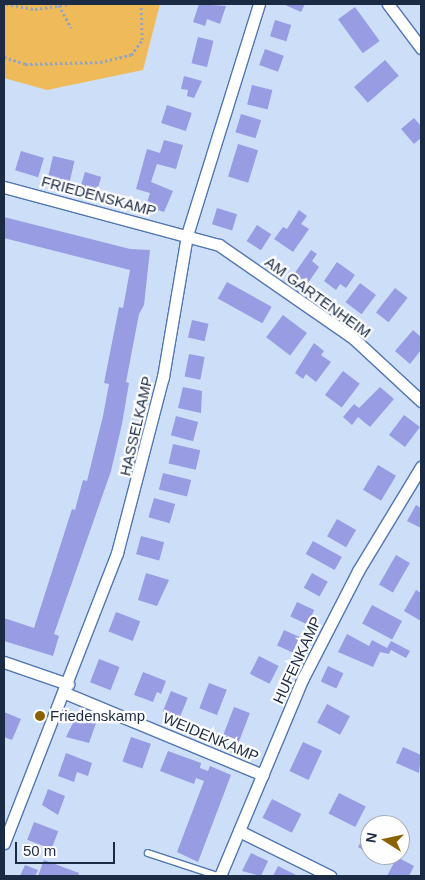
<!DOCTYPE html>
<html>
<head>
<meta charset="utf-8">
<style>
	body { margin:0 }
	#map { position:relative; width:425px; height:880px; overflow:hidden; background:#cddef9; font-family:Arial,sans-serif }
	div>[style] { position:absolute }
	.green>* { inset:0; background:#efba59 }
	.building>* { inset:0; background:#979ce3; transform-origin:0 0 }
	.path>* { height:2.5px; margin-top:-1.25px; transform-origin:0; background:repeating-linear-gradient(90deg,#94a5bf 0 2.5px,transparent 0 5px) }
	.roads { filter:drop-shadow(1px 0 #5176b3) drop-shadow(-1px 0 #5176b3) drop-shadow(0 1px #5176b3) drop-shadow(0 -1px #5176b3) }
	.lane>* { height:5.5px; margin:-2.75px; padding:0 2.75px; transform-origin:2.75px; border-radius:2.75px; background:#fff }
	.street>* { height:11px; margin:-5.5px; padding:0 5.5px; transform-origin:5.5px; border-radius:5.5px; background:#fff }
	.dots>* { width:14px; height:14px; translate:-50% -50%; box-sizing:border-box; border:2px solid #fefefe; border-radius:50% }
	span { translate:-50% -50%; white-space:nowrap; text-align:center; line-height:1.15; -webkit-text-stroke:4.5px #fefefe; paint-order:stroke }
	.street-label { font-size:15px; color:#1b2b44 }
	.poi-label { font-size:15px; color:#1b2b44 }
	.left { translate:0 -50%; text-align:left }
	.frame { position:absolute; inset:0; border:5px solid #1b2b44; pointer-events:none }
	.north { position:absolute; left:360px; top:815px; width:50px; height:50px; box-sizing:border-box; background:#fefefe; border:1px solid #a3aab4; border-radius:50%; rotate:280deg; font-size:14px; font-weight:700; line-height:20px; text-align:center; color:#1b2b44 }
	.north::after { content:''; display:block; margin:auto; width:18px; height:22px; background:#8a6202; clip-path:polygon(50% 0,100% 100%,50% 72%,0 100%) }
	.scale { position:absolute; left:15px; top:842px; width:100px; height:22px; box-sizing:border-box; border:2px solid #1b2b44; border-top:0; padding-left:6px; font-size:15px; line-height:18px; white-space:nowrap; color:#1b2b44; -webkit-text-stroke:4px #fefefe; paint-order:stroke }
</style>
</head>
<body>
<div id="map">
	<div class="green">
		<i style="clip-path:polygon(4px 4px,160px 4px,143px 70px,47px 90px,4px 78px)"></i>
	</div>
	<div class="building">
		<i style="clip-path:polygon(199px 4px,226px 6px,220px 24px,207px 19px,205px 26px,193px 22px)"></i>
		<i style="clip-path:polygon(283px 4px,305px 4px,301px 12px)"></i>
		<i style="left:355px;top:7px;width:42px;height:21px;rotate:54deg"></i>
		<i style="left:275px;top:20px;width:17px;height:17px;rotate:17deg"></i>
		<i style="left:198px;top:37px;width:16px;height:27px;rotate:14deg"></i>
		<i style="left:265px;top:49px;width:20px;height:17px;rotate:20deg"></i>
		<i style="left:385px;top:60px;width:21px;height:41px;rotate:49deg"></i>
		<i style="clip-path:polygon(184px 76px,202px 81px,194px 98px,187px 96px,188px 90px,181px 89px)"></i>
		<i style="left:252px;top:85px;width:21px;height:20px;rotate:14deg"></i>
		<i style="left:167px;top:105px;width:26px;height:19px;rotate:18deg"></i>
		<i style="left:241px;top:114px;width:21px;height:19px;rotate:17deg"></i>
		<i style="clip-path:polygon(414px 118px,421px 126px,421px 138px,414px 144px,401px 129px)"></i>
		<i style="clip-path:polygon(164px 140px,183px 145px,176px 169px,157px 164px,151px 182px,173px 191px,164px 212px,146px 206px,150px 193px,136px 189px,147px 149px,160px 153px)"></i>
		<i style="left:238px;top:144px;width:21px;height:34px;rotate:17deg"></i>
		<i style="left:21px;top:151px;width:24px;height:20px;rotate:17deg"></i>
		<i style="left:53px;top:156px;width:22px;height:26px;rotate:13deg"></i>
		<i style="left:85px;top:172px;width:17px;height:19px;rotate:17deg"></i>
		<i style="left:217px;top:208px;width:21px;height:17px;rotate:17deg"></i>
		<i style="clip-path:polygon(299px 210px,307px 216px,301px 224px,309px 229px,293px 252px,274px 239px,283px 227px,287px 229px)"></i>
		<i style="clip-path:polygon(4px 217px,130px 249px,150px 250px,144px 305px,139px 314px,126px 382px,129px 383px,122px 424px,111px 471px,54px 634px,59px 636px,53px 656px,4px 641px,4px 618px,34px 628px,72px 509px,75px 510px,83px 480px,87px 481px,103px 416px,109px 384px,104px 383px,119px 307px,123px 308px,130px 270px,4px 238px)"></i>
		<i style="left:257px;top:225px;width:17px;height:19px;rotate:33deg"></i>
		<i style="clip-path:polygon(311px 250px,317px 254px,312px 261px,319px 267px,308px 283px,294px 274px)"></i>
		<i style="clip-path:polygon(337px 262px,355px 275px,346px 288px,340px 284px,336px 290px,324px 281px)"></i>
		<i style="left:227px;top:282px;width:51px;height:19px;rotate:29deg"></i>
		<i style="left:360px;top:283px;width:20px;height:24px;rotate:37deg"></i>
		<i style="left:395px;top:288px;width:16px;height:31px;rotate:38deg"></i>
		<i style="left:283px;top:315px;width:30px;height:28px;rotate:37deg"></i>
		<i style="left:192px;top:320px;width:17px;height:18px;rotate:13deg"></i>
		<i style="clip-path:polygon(413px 330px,421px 337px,421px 350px,410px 364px,395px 351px)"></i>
		<i style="clip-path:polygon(314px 343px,324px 351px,321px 355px,331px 362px,316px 382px,306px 374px,303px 379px,295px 373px)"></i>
		<i style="left:189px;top:354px;width:16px;height:23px;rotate:11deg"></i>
		<i style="left:343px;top:371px;width:21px;height:30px;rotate:37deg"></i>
		<i style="clip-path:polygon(183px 387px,202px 391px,201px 413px,178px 408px)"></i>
		<i style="clip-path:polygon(380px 387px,394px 399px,370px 427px,358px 417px,352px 425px,343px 417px,354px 404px,359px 408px)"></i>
		<i style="left:404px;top:415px;width:20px;height:25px;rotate:37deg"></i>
		<i style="left:176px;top:416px;width:23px;height:20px;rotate:15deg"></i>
		<i style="left:173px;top:444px;width:28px;height:20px;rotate:13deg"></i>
		<i style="left:378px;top:465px;width:21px;height:29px;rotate:31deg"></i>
		<i style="left:163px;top:473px;width:29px;height:17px;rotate:14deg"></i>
		<i style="left:154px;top:498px;width:22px;height:20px;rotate:16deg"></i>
		<i style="clip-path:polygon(416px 505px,421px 508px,421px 528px,407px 521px)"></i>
		<i style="left:337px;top:519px;width:22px;height:20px;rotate:30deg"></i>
		<i style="left:141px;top:536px;width:24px;height:19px;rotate:15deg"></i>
		<i style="left:313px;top:541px;width:33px;height:15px;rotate:29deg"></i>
		<i style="left:396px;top:555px;width:16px;height:34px;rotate:30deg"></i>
		<i style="clip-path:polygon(146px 573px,169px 580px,157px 606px,138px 600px)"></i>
		<i style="left:312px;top:573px;width:18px;height:17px;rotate:29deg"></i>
		<i style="clip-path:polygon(416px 590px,421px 593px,421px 621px,404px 611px)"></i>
		<i style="left:297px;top:602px;width:19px;height:16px;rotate:25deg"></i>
		<i style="left:372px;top:605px;width:34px;height:21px;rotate:28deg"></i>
		<i style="left:116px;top:612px;width:26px;height:21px;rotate:21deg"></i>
		<i style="left:284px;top:630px;width:17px;height:17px;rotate:24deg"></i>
		<i style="clip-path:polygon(347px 634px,369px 646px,372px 640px,387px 648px,391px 641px,410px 651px,406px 658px,391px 650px,389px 654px,380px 652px,373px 667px,338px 652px)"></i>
		<i style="left:259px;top:656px;width:22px;height:20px;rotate:27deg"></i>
		<i style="left:99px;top:659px;width:22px;height:25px;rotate:21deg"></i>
		<i style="left:328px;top:666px;width:17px;height:17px;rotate:25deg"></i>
		<i style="clip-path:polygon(143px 672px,166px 681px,161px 694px,157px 692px,153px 702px,134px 695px)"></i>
		<i style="left:209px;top:683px;width:19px;height:27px;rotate:21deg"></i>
		<i style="left:171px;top:691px;width:18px;height:22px;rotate:22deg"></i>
		<i style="left:327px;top:704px;width:26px;height:21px;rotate:28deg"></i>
		<i style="left:234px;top:707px;width:17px;height:33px;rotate:21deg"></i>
		<i style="clip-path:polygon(4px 712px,21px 719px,12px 740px,4px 737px)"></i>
		<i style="clip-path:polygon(77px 715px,96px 723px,89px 743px,66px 737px)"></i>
		<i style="left:131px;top:737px;width:21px;height:26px;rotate:19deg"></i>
		<i style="left:303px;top:742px;width:21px;height:32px;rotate:25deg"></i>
		<i style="clip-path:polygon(403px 747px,421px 755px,419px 773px,396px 763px)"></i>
		<i style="clip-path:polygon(168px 751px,201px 763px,200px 768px,208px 771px,210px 766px,231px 775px,198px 862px,177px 852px,204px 781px,196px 778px,194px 784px,160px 771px)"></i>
		<i style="clip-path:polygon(66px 753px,92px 763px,88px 776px,77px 772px,74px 782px,58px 776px)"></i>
		<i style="clip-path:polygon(48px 789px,65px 796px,58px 815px,42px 805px)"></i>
		<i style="left:339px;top:793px;width:30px;height:23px;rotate:27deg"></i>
		<i style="left:272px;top:799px;width:33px;height:21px;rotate:27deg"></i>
		<i style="left:34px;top:822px;width:26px;height:19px;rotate:21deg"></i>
		<i style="clip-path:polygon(370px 826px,370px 854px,358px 847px)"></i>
		<i style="clip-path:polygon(251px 853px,268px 861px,261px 876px,242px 871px)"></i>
		<i style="clip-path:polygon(397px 857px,414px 866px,409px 876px,387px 876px)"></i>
		<i style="clip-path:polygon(44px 860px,79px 873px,78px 876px,38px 876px)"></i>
		<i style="clip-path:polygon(25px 865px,38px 870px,35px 876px,20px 876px)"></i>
		<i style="clip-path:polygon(278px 866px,298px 876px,273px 876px)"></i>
	</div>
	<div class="path">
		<i style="left:6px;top:4px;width:29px;rotate:10deg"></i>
		<i style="left:35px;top:9px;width:35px;rotate:-8deg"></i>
		<i style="left:59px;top:5px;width:26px;rotate:62deg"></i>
		<i style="left:4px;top:57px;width:22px;rotate:18deg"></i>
		<i style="left:25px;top:64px;width:75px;rotate:-1.5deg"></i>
		<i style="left:100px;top:62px;width:32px;rotate:-13deg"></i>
		<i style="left:131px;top:55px;width:19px;rotate:-54deg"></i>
		<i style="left:142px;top:40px;width:36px;rotate:-92deg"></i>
	</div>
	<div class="roads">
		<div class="lane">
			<i style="left:148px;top:853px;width:74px;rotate:18.2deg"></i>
		</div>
		<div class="street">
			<i style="left:388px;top:4px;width:55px;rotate:53.1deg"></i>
			<i style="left:4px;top:187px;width:223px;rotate:15.1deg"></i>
			<i style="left:219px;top:245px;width:162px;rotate:34.7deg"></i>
			<i style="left:352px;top:337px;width:94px;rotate:42.8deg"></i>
			<i style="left:4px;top:662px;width:68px;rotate:19deg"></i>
			<i style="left:65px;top:693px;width:214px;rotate:22.5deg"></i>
			<i style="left:239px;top:831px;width:102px;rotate:26.3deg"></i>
			<i style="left:4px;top:843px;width:311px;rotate:-68.7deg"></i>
			<i style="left:117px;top:553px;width:182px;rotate:-75.4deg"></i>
			<i style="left:163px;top:377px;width:144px;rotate:-80.4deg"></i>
			<i style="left:187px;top:235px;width:242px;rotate:-72.7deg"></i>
			<i style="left:220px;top:876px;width:215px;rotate:-67.3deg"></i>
			<i style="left:303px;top:678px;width:120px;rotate:-62.8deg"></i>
			<i style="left:358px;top:571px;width:122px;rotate:-58.8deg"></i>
		</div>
	</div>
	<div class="dots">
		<i style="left:40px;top:716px;background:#8a6202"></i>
	</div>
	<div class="street-label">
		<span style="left:99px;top:196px;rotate:15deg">FRIEDENSKAMP</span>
		<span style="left:318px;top:297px;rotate:36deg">AM GARTENHEIM</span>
		<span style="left:136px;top:426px;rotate:-77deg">HASSELKAMP</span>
		<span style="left:297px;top:660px;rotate:-65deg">HUFENKAMP</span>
		<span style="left:211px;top:737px;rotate:23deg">WEIDENKAMP</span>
	</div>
	<div class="poi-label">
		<span class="left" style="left:50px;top:716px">Friedenskamp</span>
	</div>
	<div class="frame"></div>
	<div class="north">N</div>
	<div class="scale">50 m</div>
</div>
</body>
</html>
